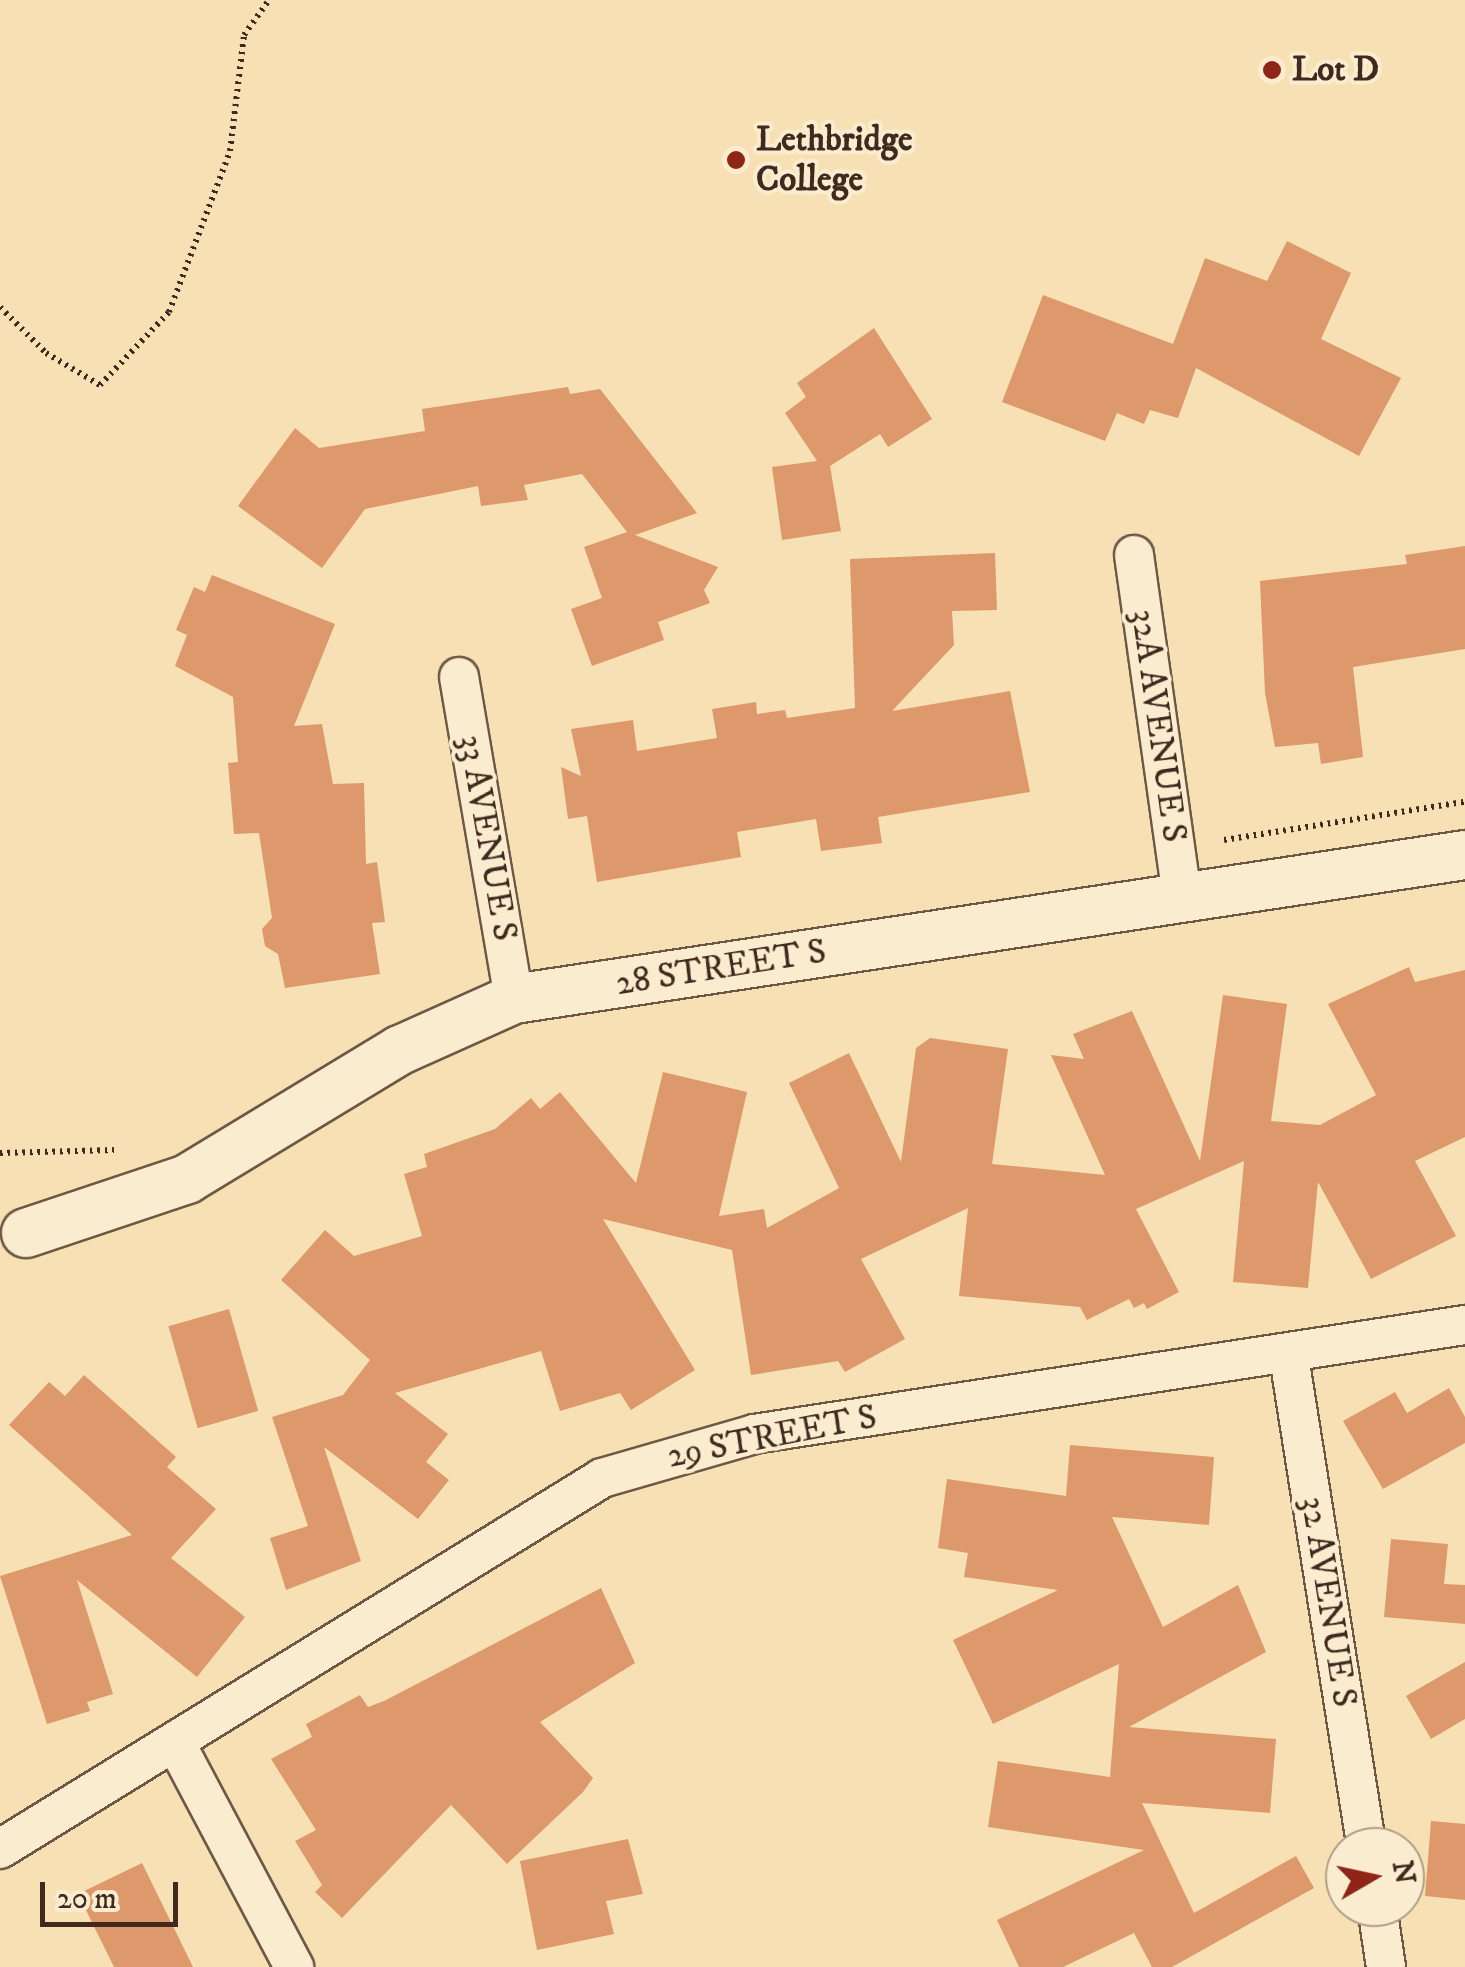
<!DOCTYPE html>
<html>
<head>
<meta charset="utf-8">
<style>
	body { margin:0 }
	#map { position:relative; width:1465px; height:1967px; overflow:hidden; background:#f7e1b4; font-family:"IM FELL DW Pica",serif }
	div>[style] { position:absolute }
	.building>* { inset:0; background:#dd986b; transform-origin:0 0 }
	.path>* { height:6px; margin-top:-3px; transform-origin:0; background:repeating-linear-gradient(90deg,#402a20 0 2.5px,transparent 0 7.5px) }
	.roads { filter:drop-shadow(2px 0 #6e5845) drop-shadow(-2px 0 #6e5845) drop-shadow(0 2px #6e5845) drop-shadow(0 -2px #6e5845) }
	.minor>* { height:38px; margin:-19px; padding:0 19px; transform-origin:19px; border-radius:19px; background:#faecce }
	.tertiary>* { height:48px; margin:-24px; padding:0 24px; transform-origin:24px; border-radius:24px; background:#faecce }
	.dots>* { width:28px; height:28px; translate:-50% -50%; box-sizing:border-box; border:5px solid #faecce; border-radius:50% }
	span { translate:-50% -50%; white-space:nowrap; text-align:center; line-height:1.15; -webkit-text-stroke:8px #faecce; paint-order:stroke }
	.poi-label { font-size:35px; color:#402a20; font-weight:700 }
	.left { translate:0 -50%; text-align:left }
	.street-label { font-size:35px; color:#402a20 }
	.north { position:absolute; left:1325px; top:1827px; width:100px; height:100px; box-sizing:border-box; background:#faecce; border:2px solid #b09e88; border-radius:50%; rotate:81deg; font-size:28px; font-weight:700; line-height:40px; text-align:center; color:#402a20 }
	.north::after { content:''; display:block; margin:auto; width:35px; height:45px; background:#8f2418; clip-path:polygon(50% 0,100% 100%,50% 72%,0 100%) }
	.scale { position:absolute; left:40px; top:1882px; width:138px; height:45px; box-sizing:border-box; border:5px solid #402a20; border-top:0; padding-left:12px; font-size:30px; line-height:35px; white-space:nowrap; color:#402a20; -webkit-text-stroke:8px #faecce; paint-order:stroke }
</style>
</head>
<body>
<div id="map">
	<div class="building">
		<i style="clip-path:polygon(1287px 241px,1351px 273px,1321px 339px,1401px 378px,1359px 456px,1196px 368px,1178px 418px,1150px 410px,1144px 424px,1117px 413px,1105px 441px,1002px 402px,1043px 295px,1173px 344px,1205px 258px,1267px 281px)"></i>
		<i style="clip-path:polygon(874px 328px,932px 419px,888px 447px,880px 434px,830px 466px,841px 531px,782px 540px,772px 467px,817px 461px,785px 413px,806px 397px,797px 383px)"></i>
		<i style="clip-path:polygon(568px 387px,570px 394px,600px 389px,697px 513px,635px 535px,718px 567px,704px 590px,710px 603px,658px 622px,664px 640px,592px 666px,571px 609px,602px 598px,584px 547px,627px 532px,582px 474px,524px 485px,528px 500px,481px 506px,478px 486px,365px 509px,322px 568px,238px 506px,295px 428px,319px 448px,425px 431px,422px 409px)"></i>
		<i style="clip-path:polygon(1465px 546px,1465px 649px,1353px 667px,1363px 757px,1321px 764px,1318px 743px,1275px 747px,1265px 693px,1260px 581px,1407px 564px,1405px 555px)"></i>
		<i style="clip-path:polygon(995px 553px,997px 610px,952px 611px,954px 645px,892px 711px,1010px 691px,1030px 792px,878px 817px,882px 843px,821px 851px,816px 819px,737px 832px,741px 857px,597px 882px,587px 816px,568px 819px,561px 767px,581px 776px,571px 729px,633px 720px,637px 751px,717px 738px,712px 709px,756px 702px,757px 714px,785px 710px,787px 718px,855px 708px,850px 559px)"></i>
		<i style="clip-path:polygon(212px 575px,335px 624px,294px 726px,322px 724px,333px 784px,364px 783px,366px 864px,377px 862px,385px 922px,372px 923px,380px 974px,285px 988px,278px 954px,265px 946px,262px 929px,272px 918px,259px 833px,234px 834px,228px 763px,238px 762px,233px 697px,175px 666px,187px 635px,176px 630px,194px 587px,205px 592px)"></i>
		<i style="clip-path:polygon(1409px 967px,1415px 982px,1465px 970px,1465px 1137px,1415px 1161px,1456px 1236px,1371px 1279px,1318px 1182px,1308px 1288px,1233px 1282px,1244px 1161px,1136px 1209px,1179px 1292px,1147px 1309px,1144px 1303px,1134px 1308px,1129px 1299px,1087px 1320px,1080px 1307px,959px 1296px,968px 1208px,861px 1259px,905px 1339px,845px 1372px,838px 1361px,751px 1375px,732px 1250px,603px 1219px,695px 1370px,631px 1410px,620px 1393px,560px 1411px,541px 1351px,395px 1393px,448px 1434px,426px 1462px,449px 1480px,418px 1519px,324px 1447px,361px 1561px,286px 1590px,270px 1538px,308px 1526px,272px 1417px,343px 1395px,370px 1360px,281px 1280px,325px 1230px,354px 1256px,422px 1236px,404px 1174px,427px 1167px,424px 1154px,495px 1129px,531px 1098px,540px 1109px,560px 1092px,636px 1183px,663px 1072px,747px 1092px,719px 1216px,764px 1209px,767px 1228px,839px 1188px,789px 1083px,849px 1053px,901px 1162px,916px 1048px,930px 1038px,1008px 1049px,992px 1164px,1105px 1175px,1051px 1055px,1084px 1059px,1073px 1034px,1132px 1011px,1200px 1161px,1223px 995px,1287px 1004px,1271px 1121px,1320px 1125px,1376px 1095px,1328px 1004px)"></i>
		<i style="left:229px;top:1309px;width:106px;height:63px;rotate:74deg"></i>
		<i style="clip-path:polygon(84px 1375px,176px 1457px,167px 1467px,216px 1509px,171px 1558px,245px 1617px,197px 1677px,77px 1580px,113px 1694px,87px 1702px,90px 1711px,47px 1724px,0 1576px,132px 1535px,9px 1425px,49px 1382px,65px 1396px)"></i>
		<i style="clip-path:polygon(1449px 1388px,1465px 1417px,1465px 1443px,1383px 1489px,1343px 1421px,1395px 1392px,1407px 1413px)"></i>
		<i style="clip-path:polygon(1070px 1445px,1214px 1457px,1209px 1525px,1112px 1517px,1163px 1627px,1238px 1585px,1266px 1652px,1129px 1727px,1276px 1739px,1270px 1813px,1142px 1803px,1194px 1913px,1296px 1856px,1314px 1888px,1172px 1967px,1152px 1967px,1134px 1933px,1063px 1967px,1019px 1967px,997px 1920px,1144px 1850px,988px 1827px,998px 1761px,1110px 1777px,1119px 1664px,993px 1724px,953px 1640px,1058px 1590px,964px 1577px,968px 1553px,938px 1548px,947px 1479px,1066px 1496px)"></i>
		<i style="clip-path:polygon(1391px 1539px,1448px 1544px,1444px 1584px,1465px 1585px,1465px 1624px,1384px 1617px)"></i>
		<i style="clip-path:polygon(601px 1588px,635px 1663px,540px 1722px,593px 1778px,583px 1792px,507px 1864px,451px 1805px,342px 1918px,315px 1892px,322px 1885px,295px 1841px,316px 1830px,271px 1759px,312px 1737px,306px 1724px,360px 1695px,368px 1707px,384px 1701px)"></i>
		<i style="clip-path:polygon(1465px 1662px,1465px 1719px,1431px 1739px,1406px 1696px)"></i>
		<i style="clip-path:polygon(1431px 1821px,1465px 1824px,1465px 1900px,1425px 1896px)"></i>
		<i style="clip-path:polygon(628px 1839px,643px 1894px,606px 1901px,614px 1934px,537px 1950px,520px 1861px)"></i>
		<i style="clip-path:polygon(142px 1863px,193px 1967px,114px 1967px,78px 1894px)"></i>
	</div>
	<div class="path">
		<i style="left:0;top:307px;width:65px;rotate:45deg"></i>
		<i style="left:46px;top:353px;width:63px;rotate:30.7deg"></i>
		<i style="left:100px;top:385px;width:100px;rotate:-46.6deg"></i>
		<i style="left:169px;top:312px;width:172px;rotate:-69.2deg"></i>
		<i style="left:230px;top:151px;width:117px;rotate:-83.1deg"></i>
		<i style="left:244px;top:35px;width:43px;rotate:-54.5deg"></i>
		<i style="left:1224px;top:840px;width:244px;rotate:-9deg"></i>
		<i style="left:0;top:1153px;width:114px;rotate:-1.5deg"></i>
	</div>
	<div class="roads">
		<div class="minor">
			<i style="left:1134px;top:555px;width:345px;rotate:82deg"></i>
			<i style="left:459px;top:677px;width:327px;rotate:80.3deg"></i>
			<i style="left:1289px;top:1357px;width:496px;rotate:81deg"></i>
			<i style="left:175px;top:1742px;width:255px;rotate:62.1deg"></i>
			<i style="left:0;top:1849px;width:707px;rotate:-31.64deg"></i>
			<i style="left:602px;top:1478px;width:158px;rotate:-16.1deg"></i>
			<i style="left:754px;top:1434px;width:719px;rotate:-8.72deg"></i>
			<i style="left:1377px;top:1907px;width:61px;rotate:81.5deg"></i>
		</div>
		<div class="tertiary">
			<i style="left:26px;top:1233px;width:170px;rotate:-18.5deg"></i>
			<i style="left:187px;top:1179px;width:249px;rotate:-31.2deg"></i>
			<i style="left:400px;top:1050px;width:125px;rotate:-24.1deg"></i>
			<i style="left:514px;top:999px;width:962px;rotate:-8.61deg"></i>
		</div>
	</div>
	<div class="dots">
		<i style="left:1272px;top:70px;background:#8f2418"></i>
		<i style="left:736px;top:160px;background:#8f2418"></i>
	</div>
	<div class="poi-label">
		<span class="left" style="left:1292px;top:70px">Lot D</span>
		<span class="left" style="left:756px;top:160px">Lethbridge<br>College</span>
	</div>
	<div class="street-label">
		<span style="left:1158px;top:726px;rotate:82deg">32A AVENUE S</span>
		<span style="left:487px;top:838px;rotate:80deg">33 AVENUE S</span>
		<span style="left:721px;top:968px;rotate:-9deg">28 STREET S</span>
		<span style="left:772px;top:1437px;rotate:-11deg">29 STREET S</span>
		<span style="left:1328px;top:1602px;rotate:81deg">32 AVENUE S</span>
	</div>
	<div class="north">N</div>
	<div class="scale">20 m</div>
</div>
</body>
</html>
